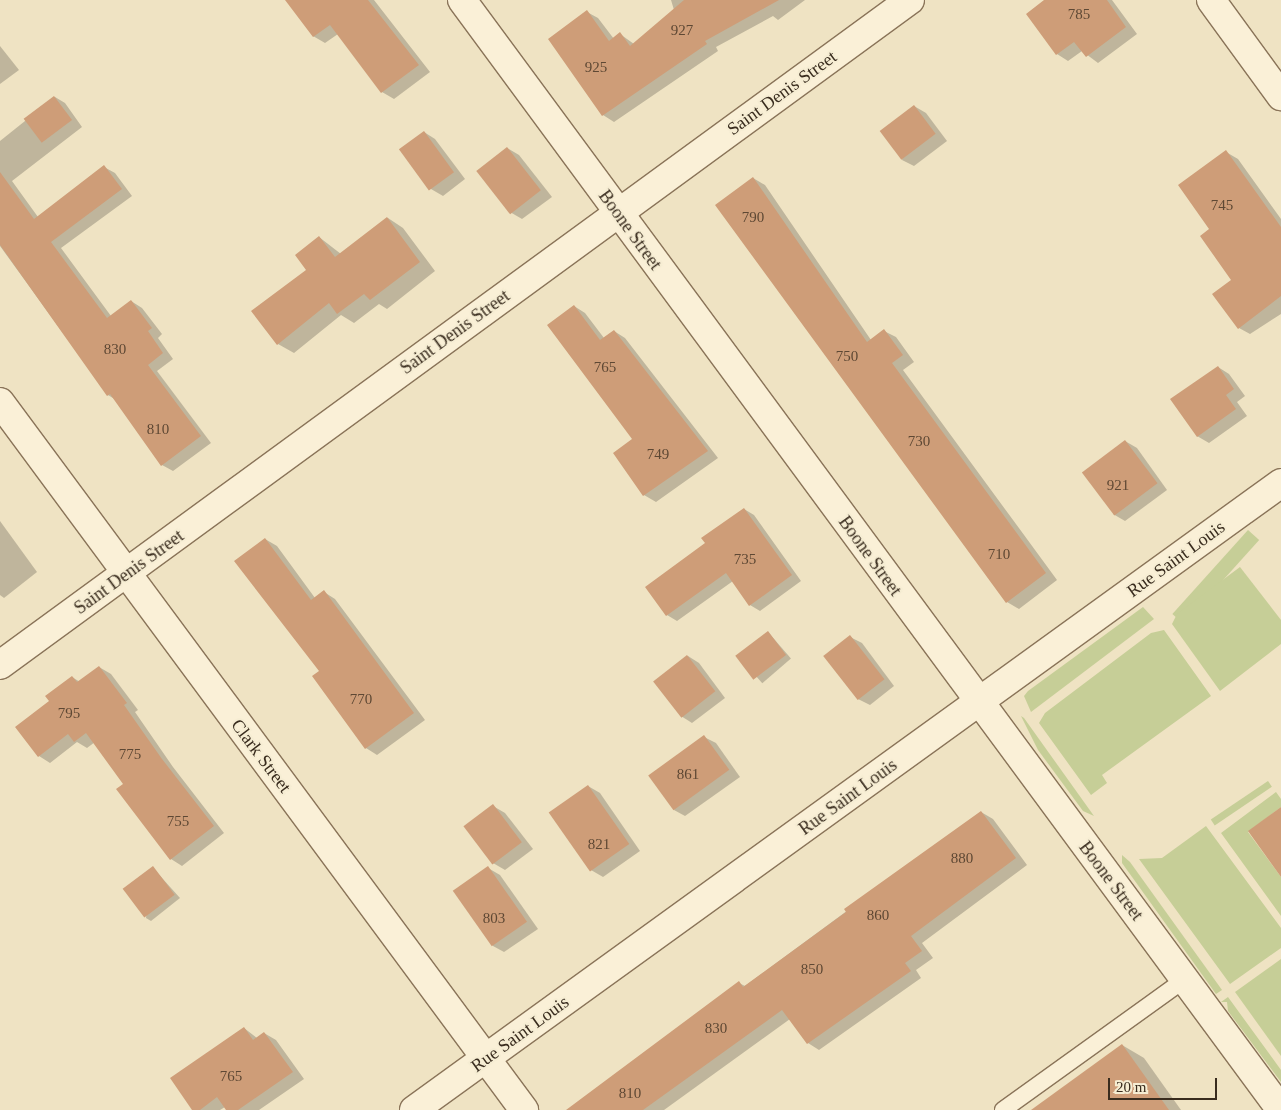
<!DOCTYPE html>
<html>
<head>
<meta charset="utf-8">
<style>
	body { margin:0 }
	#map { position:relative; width:1281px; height:1110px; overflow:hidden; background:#efe3c3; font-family:Georgia,serif }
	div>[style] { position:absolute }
	.green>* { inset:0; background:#c6ce97; transform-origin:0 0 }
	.shadow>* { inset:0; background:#0003; transform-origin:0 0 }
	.building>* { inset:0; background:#ce9d78; transform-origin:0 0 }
	.roads { filter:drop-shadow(1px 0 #8a7459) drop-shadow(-1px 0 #8a7459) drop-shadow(0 1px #8a7459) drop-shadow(0 -1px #8a7459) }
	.service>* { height:16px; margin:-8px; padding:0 8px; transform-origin:8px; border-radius:8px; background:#faf0d7 }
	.minor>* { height:28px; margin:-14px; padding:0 14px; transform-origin:14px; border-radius:14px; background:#faf0d7 }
	.tertiary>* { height:28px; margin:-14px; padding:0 14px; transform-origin:14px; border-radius:14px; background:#faf0d7 }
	span { translate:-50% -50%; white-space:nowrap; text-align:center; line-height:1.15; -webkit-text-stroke:4px #f6edd3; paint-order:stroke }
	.number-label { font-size:15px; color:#5e4834 }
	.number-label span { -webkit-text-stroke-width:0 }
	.street-label { font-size:18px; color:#392c1e }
	.scale { position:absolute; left:1108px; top:1078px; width:109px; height:22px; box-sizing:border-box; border:2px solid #392c1e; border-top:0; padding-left:6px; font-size:15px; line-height:18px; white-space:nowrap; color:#392c1e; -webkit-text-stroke:4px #f6edd3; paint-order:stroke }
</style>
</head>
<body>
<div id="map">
	<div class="green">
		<i style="left:1248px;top:530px;width:15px;height:113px;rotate:42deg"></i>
		<i style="clip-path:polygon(1240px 567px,1281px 620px,1281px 644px,1220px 691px,1172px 624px,1177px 614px)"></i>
		<i style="clip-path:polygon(1143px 607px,1154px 619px,1031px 712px,1024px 696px,1028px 691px)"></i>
		<i style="clip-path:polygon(1164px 630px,1211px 696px,1102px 775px,1107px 783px,1091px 795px,1039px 723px,1045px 713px,1151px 633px)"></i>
		<i style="clip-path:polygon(1021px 716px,1024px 718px,1094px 816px,1083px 811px,1038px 750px)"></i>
		<i style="left:1268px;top:781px;width:7px;height:69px;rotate:56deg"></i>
		<i style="clip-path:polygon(1276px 792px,1281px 799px,1281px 807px,1248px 832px,1281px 877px,1281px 916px,1221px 833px)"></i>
		<i style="clip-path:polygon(1206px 826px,1281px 928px,1281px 948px,1230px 984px,1139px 859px,1162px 858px)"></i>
		<i style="clip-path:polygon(1122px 855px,1130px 862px,1222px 990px,1216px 994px,1122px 863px)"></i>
		<i style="clip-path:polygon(1281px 959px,1281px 1056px,1235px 992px)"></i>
		<i style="clip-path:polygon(1228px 997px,1281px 1070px,1281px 1082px,1228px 1011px,1227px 1002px,1221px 1002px)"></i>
	</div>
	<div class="shadow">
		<i style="clip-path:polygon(303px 0,374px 0,430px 72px,394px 99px,382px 92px,338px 34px,325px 43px,313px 36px)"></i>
		<i style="clip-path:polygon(671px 0,805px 0,778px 20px,773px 16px,716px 47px,718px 51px,614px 122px,603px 115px,587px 12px,598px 18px,614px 39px,620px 34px,634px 44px,674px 10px)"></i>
		<i style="clip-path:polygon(1046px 0,1112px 0,1137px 34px,1098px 63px,1082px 51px,1068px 61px,1057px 54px)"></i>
		<i style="clip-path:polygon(0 46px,19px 70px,0 84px)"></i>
		<i style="clip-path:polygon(55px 97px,65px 103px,82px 127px,12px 181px,38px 217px,104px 167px,115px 173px,132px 196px,61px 248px,111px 316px,131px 301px,142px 308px,162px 334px,158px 338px,173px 359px,157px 371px,211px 443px,173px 471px,162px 465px,116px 400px,108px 395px,0 246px,0 141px)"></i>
		<i style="clip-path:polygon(914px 106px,926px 113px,947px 141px,914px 166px,902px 160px)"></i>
		<i style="clip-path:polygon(424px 132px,435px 139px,465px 179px,443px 196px,431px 189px,401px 149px)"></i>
		<i style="clip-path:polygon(507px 148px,519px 155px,552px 197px,522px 219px,510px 212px)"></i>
		<i style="clip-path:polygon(1226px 152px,1238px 159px,1281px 219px,1281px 314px,1250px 334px,1239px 328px,1233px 280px,1211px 229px)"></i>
		<i style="clip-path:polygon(753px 178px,765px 185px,871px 340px,884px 331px,896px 337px,914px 362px,903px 370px,1057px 580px,1019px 609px,1007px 602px)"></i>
		<i style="clip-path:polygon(388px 218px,403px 228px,435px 271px,387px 309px,379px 304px,354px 323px,341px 315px,294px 353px,278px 344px,319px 237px,341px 254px)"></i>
		<i style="clip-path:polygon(574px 306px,585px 313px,604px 338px,614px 331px,625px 338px,718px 458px,656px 502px,644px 495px,634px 439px)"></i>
		<i style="clip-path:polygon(1218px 367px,1229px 374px,1245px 396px,1237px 402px,1247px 416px,1209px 443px,1197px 436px)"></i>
		<i style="clip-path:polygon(1125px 441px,1137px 448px,1167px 490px,1125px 521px,1113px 514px)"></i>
		<i style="clip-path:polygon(744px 509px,754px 515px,801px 581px,760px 611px,750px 605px,733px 581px,677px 621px,667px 615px,706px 543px)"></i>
		<i style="clip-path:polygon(0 521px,37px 572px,4px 598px,0 595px)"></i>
		<i style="clip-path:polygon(265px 539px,277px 546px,315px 598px,324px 592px,335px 599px,425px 720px,377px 755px,366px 748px,321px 671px)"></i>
		<i style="left:768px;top:632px;width:35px;height:38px;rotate:49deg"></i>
		<i style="clip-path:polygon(850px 637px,862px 643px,894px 686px,870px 705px,858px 699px)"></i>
		<i style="clip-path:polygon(688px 656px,699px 663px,725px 698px,692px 723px,681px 716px)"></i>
		<i style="clip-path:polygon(99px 667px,111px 674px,138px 710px,135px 712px,173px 767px,224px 833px,182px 866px,171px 859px,125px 784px,95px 742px,87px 748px,77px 742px,50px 763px,39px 756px,51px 702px,72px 677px,80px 682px)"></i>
		<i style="clip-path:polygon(704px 737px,716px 743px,740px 777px,685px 816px,674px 810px)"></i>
		<i style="clip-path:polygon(588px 786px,600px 793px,640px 851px,603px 877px,591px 870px)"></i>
		<i style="clip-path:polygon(493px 806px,505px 813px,533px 849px,505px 870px,493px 863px)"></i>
		<i style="clip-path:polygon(981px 812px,993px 819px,1027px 865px,922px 943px,933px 958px,916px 970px,921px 978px,819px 1050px,808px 1043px,790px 1019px,664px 1110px,592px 1110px,739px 983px,745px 986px)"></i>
		<i style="clip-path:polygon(153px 868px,180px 898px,151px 921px,146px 918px)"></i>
		<i style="clip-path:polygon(488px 868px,500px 875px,538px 929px,504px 952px,493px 946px)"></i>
		<i style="clip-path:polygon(244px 1028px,257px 1038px,264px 1033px,276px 1040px,304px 1079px,259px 1110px,227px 1110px,225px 1107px,220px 1110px,194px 1110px)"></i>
		<i style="clip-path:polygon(1122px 1045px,1144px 1058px,1181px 1110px,1033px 1110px)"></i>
	</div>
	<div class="building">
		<i style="clip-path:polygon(285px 0,368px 0,419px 65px,381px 93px,330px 25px,313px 37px)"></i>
		<i style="clip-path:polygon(684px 0,779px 0,705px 41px,707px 44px,602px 116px,548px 39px,587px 10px,609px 41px,620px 32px,630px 46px)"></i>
		<i style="clip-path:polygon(1044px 0,1107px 0,1126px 27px,1086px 57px,1074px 42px,1056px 55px,1026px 14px)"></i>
		<i style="left:54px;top:96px;width:30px;height:38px;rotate:53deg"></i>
		<i style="left:914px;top:105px;width:36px;height:43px;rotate:53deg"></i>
		<i style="left:424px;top:131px;width:51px;height:31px;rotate:54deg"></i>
		<i style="left:507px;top:147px;width:55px;height:39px;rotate:52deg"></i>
		<i style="clip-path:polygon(1226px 150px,1281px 227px,1281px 296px,1238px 329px,1212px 294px,1231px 280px,1200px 236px,1209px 229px,1178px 185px)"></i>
		<i style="clip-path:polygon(104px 165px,122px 189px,51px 242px,107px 318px,131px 300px,152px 328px,148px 331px,163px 353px,148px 365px,201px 436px,161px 466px,110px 394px,107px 396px,0 245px,0 172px,34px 219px)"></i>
		<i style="clip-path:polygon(753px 177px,867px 342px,884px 329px,903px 355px,892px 363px,1046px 573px,1006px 603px,715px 205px)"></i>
		<i style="clip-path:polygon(387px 217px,420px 262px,370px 300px,364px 294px,337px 314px,329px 303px,277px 345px,251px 311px,306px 270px,295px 255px,319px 236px,335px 257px)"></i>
		<i style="clip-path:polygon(574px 305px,600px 340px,614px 330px,708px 451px,643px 496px,613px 453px,632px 439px,547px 325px)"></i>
		<i style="clip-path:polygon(1218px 366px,1234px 389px,1226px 395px,1236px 409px,1197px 437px,1170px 399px)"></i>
		<i style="left:1125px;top:440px;width:54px;height:54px;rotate:53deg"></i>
		<i style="clip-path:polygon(744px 508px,792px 575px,749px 606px,726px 573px,666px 616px,645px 587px,705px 543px,701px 538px)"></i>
		<i style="clip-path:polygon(265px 538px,311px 600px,324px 590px,414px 713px,365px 749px,312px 676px,319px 671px,234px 561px)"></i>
		<i style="left:768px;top:631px;width:30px;height:41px;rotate:53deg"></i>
		<i style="left:850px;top:635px;width:56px;height:34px;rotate:52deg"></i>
		<i style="left:687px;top:655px;width:46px;height:43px;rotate:52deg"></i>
		<i style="clip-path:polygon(99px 666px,127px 703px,124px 705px,162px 759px,214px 826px,170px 860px,116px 789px,123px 784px,86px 733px,74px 742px,68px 734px,38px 757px,15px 727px,49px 701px,45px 696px,72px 676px,77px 682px)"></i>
		<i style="left:704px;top:735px;width:43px;height:69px;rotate:54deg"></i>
		<i style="left:588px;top:785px;width:72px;height:48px;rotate:55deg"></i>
		<i style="left:493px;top:804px;width:48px;height:37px;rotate:53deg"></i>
		<i style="clip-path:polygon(1281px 807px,1281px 877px,1248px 831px)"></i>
		<i style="clip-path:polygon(981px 811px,1016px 858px,911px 936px,922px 951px,905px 963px,911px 971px,807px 1044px,782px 1010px,643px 1110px,566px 1110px,739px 981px,743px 987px,846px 912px,844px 909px)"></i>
		<i style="left:153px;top:866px;width:36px;height:38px;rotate:53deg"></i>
		<i style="left:488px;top:866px;width:68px;height:43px;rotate:55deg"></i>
		<i style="clip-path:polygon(244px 1027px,253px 1040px,264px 1032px,293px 1072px,238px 1110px,226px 1110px,217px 1097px,200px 1110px,192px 1110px,170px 1078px)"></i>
		<i style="clip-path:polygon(1122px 1044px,1169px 1110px,1031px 1110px)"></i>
	</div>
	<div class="roads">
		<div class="service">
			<i style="left:1003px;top:1110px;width:223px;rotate:-35.7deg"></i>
		</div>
		<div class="minor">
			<i style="left:462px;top:0;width:1379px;rotate:53.58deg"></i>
			<i style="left:1211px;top:0;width:119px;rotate:53.9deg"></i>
			<i style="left:0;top:402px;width:881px;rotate:53.49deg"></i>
			<i style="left:414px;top:1110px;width:1070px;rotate:-35.87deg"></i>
		</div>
		<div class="tertiary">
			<i style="left:0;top:665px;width:1127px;rotate:-36.16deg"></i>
		</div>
	</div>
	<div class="number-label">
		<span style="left:1079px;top:15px">785</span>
		<span style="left:682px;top:31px">927</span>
		<span style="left:596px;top:68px">925</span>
		<span style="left:1222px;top:206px">745</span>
		<span style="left:753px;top:218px">790</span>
		<span style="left:115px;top:350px">830</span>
		<span style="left:847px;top:357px">750</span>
		<span style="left:605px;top:368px">765</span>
		<span style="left:158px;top:430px">810</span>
		<span style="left:919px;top:442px">730</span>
		<span style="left:658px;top:455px">749</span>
		<span style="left:1118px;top:486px">921</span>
		<span style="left:999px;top:555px">710</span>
		<span style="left:745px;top:560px">735</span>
		<span style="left:361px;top:700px">770</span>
		<span style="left:69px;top:714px">795</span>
		<span style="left:130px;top:755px">775</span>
		<span style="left:688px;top:775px">861</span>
		<span style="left:178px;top:822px">755</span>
		<span style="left:599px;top:845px">821</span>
		<span style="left:962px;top:859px">880</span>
		<span style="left:878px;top:916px">860</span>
		<span style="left:494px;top:919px">803</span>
		<span style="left:812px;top:970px">850</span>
		<span style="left:716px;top:1029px">830</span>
		<span style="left:231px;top:1077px">765</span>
		<span style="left:630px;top:1094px">810</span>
	</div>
	<div class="street-label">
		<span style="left:782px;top:93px;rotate:-36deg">Saint Denis Street</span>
		<span style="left:630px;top:230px;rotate:54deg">Boone Street</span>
		<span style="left:455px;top:332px;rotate:-36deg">Saint Denis Street</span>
		<span style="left:870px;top:556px;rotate:54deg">Boone Street</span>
		<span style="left:1176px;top:559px;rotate:-36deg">Rue Saint Louis</span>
		<span style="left:129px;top:572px;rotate:-36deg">Saint Denis Street</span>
		<span style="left:261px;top:756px;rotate:53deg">Clark Street</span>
		<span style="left:848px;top:797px;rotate:-36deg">Rue Saint Louis</span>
		<span style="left:1111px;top:881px;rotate:53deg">Boone Street</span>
		<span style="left:520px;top:1034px;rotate:-36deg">Rue Saint Louis</span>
	</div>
	<div class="scale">20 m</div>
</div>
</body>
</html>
